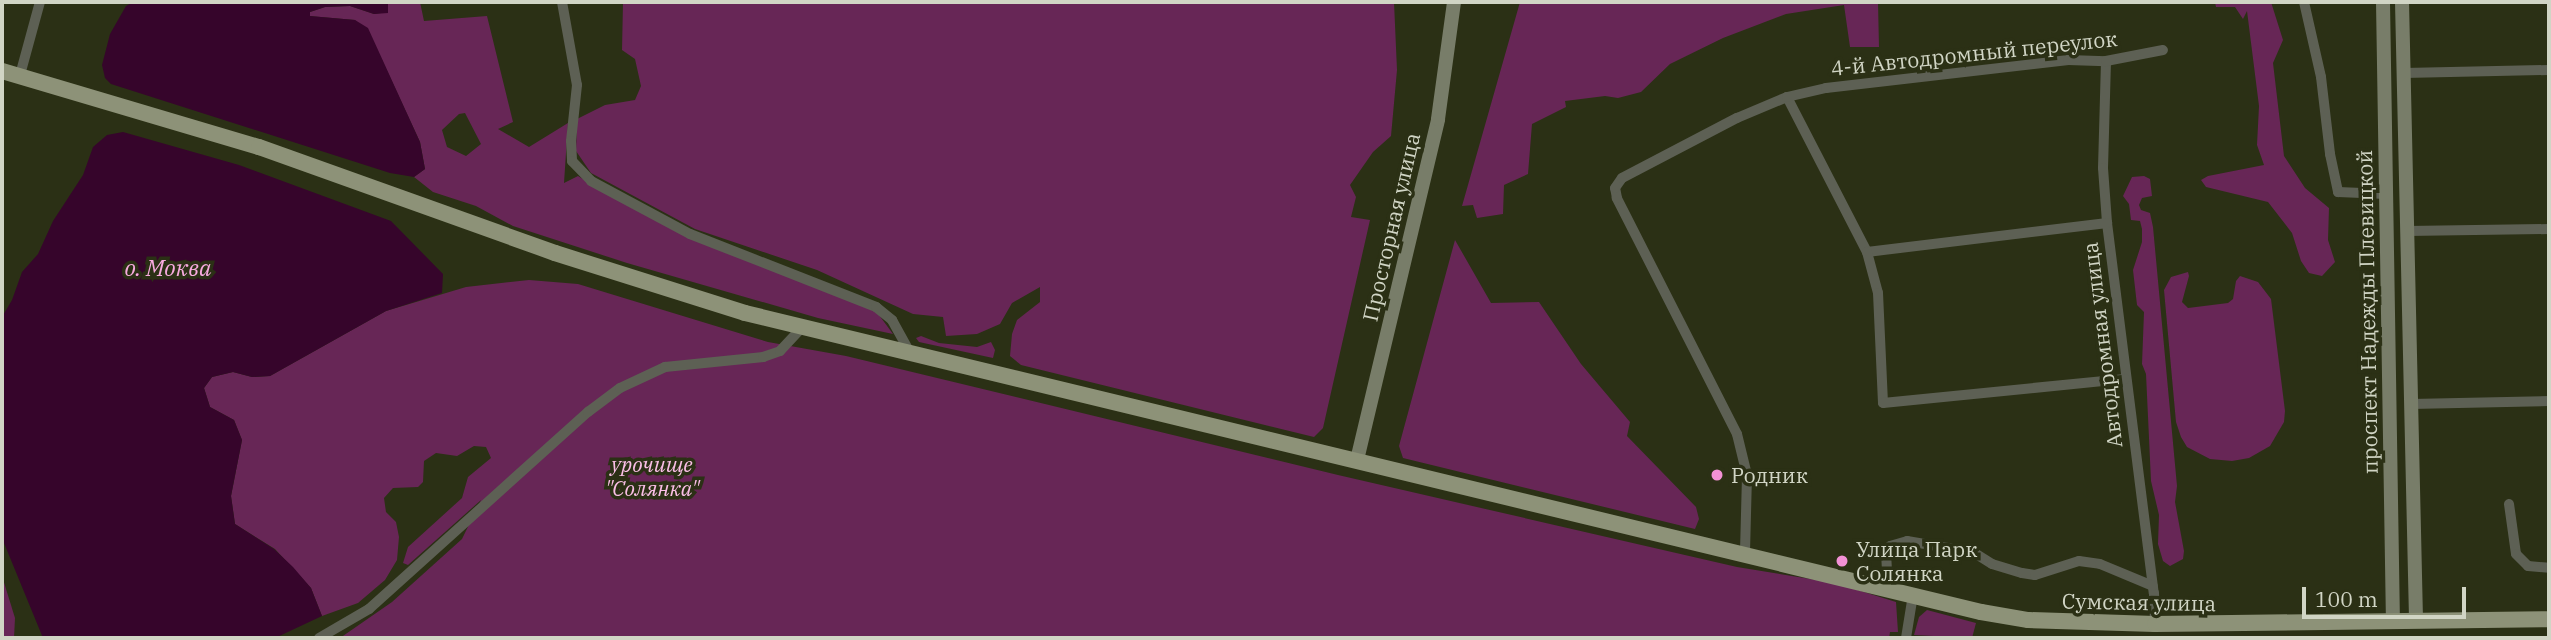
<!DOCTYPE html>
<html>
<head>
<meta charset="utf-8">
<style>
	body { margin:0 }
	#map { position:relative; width:2551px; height:640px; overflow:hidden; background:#2b3015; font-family:"IBM Plex Serif",serif }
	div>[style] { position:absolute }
	.green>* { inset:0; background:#672656 }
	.water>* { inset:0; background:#36052b }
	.minor>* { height:10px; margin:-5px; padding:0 5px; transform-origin:5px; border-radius:5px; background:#5d6054 }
	.secondary>* { height:14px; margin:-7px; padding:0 7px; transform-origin:7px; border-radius:7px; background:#787d69 }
	.primary>* { height:16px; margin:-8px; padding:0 8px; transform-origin:8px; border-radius:8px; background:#8d9278 }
	.dots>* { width:19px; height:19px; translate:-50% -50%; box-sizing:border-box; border:4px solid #2b3015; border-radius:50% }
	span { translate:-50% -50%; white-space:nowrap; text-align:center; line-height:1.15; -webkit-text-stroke:7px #2b3015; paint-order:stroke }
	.street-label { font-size:21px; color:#d1d5c5 }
	.park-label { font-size:21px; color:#fabee6; font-style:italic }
	.poi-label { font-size:21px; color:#d1d5c5 }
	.left { translate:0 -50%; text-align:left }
	.water-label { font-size:23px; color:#f8aadf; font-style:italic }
	.frame { position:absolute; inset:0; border:4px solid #d1d5c5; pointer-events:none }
	.scale { position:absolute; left:2302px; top:587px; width:164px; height:32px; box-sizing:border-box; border:4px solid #d1d5c5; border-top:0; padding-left:9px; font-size:21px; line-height:24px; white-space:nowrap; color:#d1d5c5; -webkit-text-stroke:5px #2b3015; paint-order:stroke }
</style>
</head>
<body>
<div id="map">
	<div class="green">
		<i style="clip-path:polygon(evenodd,388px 2px,420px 2px,424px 21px,487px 16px,513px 122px,498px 129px,529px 147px,568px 123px,564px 183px,578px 176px,610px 196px,876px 311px,893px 334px,818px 318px,627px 263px,513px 226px,476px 206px,433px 192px,414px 177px,425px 169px,420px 142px,382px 60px,355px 20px,309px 16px,310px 12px,325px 7px,350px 6px,374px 14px,388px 12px,388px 2px,465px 113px,481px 144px,466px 156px,447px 147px,442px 130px,459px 114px,465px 113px)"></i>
		<i style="clip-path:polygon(623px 2px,1394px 2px,1397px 70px,1391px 136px,1373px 152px,1350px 185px,1356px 197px,1351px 217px,1370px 220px,1323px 428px,1314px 437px,1021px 365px,1010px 356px,1012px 334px,1017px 320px,1040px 302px,1040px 287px,1012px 303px,1000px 324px,977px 334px,946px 336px,943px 317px,913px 314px,817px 270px,695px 229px,591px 173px,576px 151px,577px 119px,605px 105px,635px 100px,641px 86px,635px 59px,622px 50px)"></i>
		<i style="clip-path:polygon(1520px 2px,1878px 2px,1879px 47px,1850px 47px,1844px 5px,1786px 14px,1723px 38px,1670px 64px,1641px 92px,1618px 98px,1605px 96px,1565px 101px,1566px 107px,1532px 124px,1528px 174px,1504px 185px,1503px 214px,1477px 218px,1473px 205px,1462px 206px)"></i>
		<i style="clip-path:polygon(2215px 2px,2271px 2px,2283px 40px,2273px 63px,2284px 156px,2305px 188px,2329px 208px,2328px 240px,2335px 262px,2322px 276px,2309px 273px,2301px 261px,2292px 233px,2268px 202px,2206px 187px,2201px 180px,2208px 176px,2264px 165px,2257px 145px,2259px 106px,2247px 11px,2243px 19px,2235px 7px,2216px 7px)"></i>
		<i style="clip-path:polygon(2144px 176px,2150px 179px,2152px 196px,2142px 198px,2139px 205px,2141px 210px,2150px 213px,2153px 227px,2177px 486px,2175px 502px,2184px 551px,2183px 559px,2170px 566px,2163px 561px,2158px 544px,2159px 515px,2151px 481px,2146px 374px,2142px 364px,2144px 312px,2137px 305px,2133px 270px,2142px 242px,2142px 229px,2140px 221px,2131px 220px,2129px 204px,2123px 196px,2132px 177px)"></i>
		<i style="clip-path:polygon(1455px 240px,1491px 303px,1539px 302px,1581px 364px,1630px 422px,1627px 436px,1696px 507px,1699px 519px,1695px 529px,1403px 458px,1399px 446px)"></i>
		<i style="clip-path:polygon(2188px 272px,2189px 276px,2182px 302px,2188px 308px,2228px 303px,2233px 299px,2236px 281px,2240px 276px,2258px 282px,2271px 299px,2285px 411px,2284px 422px,2270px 446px,2249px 458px,2232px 461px,2210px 459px,2187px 447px,2181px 437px,2176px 422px,2164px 290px,2171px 277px)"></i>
		<i style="clip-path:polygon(529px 280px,578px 284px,768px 342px,846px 356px,1338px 475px,1737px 567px,1835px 583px,1896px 602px,1898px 632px,1890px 632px,1889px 638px,340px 638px,392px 602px,462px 539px,481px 500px,408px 565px,403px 563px,408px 547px,462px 498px,468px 477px,491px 458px,486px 447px,474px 446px,457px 456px,436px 453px,424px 461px,423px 482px,418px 487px,393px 488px,384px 498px,386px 512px,396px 522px,399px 537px,397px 560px,385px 580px,358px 603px,322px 616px,311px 588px,275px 549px,235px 524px,231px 496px,242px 440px,234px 420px,210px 407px,204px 388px,212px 377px,233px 372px,252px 377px,270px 376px,386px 311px,466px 287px)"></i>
		<i style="clip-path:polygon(921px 336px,939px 343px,977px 347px,991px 342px,995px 350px,993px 358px,919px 342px,916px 338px)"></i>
		<i style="clip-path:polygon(2px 576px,15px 618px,14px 638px,2px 638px)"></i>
		<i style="clip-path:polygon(1927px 610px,1976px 623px,1972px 638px,1914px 635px,1919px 617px)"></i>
	</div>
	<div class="water">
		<i style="clip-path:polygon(133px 2px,388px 2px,388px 13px,374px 14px,350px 6px,325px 7px,310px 12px,310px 16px,355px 20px,368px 28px,420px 142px,425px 169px,414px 177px,390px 173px,111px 84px,105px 78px,102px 65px,110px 34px,126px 6px)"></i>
		<i style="clip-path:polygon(123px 132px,239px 165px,391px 221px,443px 274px,442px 293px,386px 311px,270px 376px,252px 377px,233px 372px,212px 377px,204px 388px,210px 407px,234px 420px,242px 440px,231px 496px,235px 524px,274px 549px,293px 567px,311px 588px,322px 616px,275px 638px,43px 638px,4px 543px,2px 317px,12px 300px,22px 272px,38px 254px,53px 221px,83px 175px,93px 147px,107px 135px)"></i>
	</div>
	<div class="minor">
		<i style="left:562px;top:2px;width:84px;rotate:79.8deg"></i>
		<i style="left:577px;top:85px;width:56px;rotate:96.1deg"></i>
		<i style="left:571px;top:141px;width:20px;rotate:87deg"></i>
		<i style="left:572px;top:161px;width:28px;rotate:46deg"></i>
		<i style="left:591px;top:181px;width:112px;rotate:28.2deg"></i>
		<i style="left:690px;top:234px;width:200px;rotate:21.4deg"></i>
		<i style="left:876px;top:307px;width:21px;rotate:39deg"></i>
		<i style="left:892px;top:320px;width:37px;rotate:61deg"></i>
		<i style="left:2304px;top:2px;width:77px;rotate:77.2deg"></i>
		<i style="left:2321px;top:77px;width:78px;rotate:83.3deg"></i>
		<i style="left:2330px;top:154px;width:39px;rotate:78deg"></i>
		<i style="left:2338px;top:192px;width:48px;rotate:2.4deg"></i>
		<i style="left:2106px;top:61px;width:107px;rotate:91.6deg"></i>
		<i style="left:2103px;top:168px;width:55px;rotate:85.8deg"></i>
		<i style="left:2107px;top:223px;width:373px;rotate:82.8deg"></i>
		<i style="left:2154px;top:593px;width:31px;rotate:88deg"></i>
		<i style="left:2404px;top:73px;width:145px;rotate:-1.2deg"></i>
		<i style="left:20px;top:75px;width:76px;rotate:-74.7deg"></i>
		<i style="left:1787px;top:97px;width:174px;rotate:62.7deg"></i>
		<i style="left:1867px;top:252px;width:242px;rotate:-6.9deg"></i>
		<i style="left:2407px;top:231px;width:142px;rotate:-0.8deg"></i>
		<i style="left:1867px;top:252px;width:42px;rotate:75deg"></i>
		<i style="left:1878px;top:293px;width:110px;rotate:87.4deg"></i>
		<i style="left:1883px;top:403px;width:243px;rotate:-5.7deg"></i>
		<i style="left:2411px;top:404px;width:138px;rotate:-1.2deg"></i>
		<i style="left:2509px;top:504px;width:50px;rotate:82deg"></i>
		<i style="left:2516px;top:554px;width:17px;rotate:45deg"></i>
		<i style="left:2528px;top:566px;width:21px;rotate:5deg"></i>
		<i style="left:1745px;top:552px;width:77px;rotate:-88.5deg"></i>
		<i style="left:1747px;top:475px;width:42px;rotate:-103.7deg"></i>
		<i style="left:1737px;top:434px;width:265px;rotate:-117deg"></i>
		<i style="left:1617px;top:198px;width:10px;rotate:-101deg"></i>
		<i style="left:1615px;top:188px;width:12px;rotate:-55deg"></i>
		<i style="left:1622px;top:178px;width:130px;rotate:-27.6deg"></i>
		<i style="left:1737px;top:118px;width:54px;rotate:-22.8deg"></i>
		<i style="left:1787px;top:97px;width:40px;rotate:-13deg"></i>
		<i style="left:1826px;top:88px;width:244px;rotate:-6.6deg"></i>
		<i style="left:2068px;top:60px;width:38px;rotate:2deg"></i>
		<i style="left:2106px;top:61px;width:58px;rotate:-10.9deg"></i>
		<i style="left:1883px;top:586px;width:16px;rotate:-75deg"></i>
		<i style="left:1887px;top:571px;width:19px;rotate:-93deg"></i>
		<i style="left:1886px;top:552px;width:7px;rotate:-56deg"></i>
		<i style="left:1890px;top:546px;width:18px;rotate:-16deg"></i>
		<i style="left:1907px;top:541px;width:67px;rotate:9.5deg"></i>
		<i style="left:1973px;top:552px;width:22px;rotate:32deg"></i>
		<i style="left:1992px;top:564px;width:31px;rotate:17deg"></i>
		<i style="left:2022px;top:573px;width:13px;rotate:9deg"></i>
		<i style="left:2035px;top:575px;width:46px;rotate:-17.7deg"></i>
		<i style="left:2079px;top:561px;width:21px;rotate:8deg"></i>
		<i style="left:2100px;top:564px;width:57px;rotate:22.5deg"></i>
		<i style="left:319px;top:638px;width:58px;rotate:-30.1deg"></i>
		<i style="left:369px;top:609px;width:295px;rotate:-42deg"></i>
		<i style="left:588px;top:412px;width:40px;rotate:-37deg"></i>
		<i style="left:620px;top:388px;width:50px;rotate:-25deg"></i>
		<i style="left:665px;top:367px;width:99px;rotate:-5.8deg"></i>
		<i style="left:763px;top:357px;width:18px;rotate:-19deg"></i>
		<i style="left:780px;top:351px;width:33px;rotate:-47deg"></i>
		<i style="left:1906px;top:638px;width:44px;rotate:-80.8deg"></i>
	</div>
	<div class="secondary">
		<i style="left:2383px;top:2px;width:620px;rotate:89.08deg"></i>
		<i style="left:2402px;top:2px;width:619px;rotate:88.7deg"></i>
		<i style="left:1357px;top:460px;width:350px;rotate:-76.6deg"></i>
		<i style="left:1438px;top:119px;width:118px;rotate:-82.2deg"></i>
	</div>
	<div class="primary">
		<i style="left:2px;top:71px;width:268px;rotate:16.5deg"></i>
		<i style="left:259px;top:147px;width:314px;rotate:19.7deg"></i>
		<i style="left:555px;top:253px;width:199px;rotate:17.5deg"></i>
		<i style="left:745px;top:313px;width:1272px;rotate:13.6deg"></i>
		<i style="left:1981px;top:612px;width:48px;rotate:9.7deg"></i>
		<i style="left:2028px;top:620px;width:127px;rotate:1.8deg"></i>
		<i style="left:2155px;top:624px;width:394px;rotate:-0.7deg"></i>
	</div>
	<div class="dots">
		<i style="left:1717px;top:475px;background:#f391d5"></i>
		<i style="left:1842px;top:561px;background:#f391d5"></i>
	</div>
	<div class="street-label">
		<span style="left:1974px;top:53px;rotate:-6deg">4-й Автодромный переулок</span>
		<span style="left:1391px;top:227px;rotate:-77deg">Просторная улица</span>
		<span style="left:2367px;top:312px;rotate:-91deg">проспект Надежды Плевицкой</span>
		<span style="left:2102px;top:345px;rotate:-97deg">Автодромная улица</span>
		<span style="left:2139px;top:602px;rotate:1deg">Сумская улица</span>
	</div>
	<div class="park-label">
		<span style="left:652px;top:476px">урочище<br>"Солянка"</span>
	</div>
	<div class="poi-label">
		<span class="left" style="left:1731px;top:475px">Родник</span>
		<span class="left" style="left:1856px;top:561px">Улица Парк<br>Солянка</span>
	</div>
	<div class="water-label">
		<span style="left:168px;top:267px">о. Моква</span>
	</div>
	<div class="frame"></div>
	<div class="scale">100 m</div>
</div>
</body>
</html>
